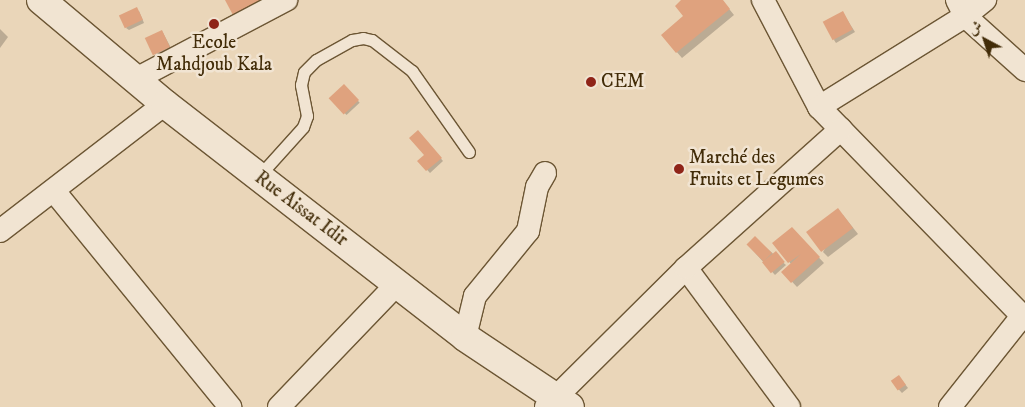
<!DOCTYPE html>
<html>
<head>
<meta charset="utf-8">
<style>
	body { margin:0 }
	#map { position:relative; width:1025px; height:407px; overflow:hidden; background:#ead6b9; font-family:"IM FELL DW Pica",Amiri,serif }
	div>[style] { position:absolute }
	.shadow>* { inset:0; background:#0003; transform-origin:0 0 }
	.building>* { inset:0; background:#dfa27e; transform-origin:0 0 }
	.roads { filter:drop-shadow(1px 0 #6c5634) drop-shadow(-1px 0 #6c5634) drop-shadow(0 1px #6c5634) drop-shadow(0 -1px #6c5634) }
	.service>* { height:11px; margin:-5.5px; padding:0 5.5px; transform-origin:5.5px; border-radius:5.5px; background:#f1e4d2 }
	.minor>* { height:22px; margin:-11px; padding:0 11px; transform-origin:11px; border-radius:11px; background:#f1e4d2 }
	.tertiary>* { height:28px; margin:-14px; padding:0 14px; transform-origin:14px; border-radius:14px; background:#f1e4d2 }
	.dots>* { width:14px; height:14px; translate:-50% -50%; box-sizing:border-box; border:2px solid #f1e4d2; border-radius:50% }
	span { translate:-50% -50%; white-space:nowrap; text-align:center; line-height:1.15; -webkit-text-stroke:5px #f1e4d2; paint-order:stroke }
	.poi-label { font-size:19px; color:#422c08 }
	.left { translate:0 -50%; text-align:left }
	.street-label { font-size:19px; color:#422c08 }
	.north { position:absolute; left:960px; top:15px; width:50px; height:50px; -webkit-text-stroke:4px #f1e4d2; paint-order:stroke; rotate:320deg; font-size:14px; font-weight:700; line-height:20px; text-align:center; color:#422c08 }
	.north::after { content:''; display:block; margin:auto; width:18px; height:22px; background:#422c08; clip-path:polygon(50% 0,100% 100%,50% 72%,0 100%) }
</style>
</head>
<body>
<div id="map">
	<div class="shadow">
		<i style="clip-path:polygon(683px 0,722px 0,734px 15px,682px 58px,662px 35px,685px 16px)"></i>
		<i style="clip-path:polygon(139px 11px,144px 23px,129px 30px,126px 28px)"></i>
		<i style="clip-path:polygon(843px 13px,855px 32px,836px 43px,834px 40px)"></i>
		<i style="clip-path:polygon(0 29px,8px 37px,0 48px)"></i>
		<i style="left:162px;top:31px;width:21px;height:17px;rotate:62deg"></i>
		<i style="left:344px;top:86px;width:23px;height:18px;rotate:47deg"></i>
		<i style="clip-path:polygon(418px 132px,443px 161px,430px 173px,419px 161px,426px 155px)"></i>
		<i style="clip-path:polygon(843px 215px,858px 234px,828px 257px,823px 252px)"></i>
		<i style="clip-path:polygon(797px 234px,824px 263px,797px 287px,783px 272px,791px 264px,774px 243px)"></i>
		<i style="clip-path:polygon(755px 238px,786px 265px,775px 275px,748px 245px)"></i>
		<i style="clip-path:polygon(901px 379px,908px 388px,902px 393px,892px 382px)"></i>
	</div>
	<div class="building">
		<i style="clip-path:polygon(225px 0,268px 0,234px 17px)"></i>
		<i style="clip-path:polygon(681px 0,723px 0,730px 9px,676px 53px,661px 35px,683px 16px,675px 6px)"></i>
		<i style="left:137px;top:7px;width:14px;height:20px;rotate:65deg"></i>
		<i style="left:843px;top:11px;width:21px;height:23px;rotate:62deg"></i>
		<i style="left:162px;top:30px;width:19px;height:19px;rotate:65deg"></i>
		<i style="left:344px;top:84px;width:22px;height:21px;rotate:47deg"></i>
		<i style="clip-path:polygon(418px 130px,442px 158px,426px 171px,417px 161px,424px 155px,409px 138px)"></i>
		<i style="left:838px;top:208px;width:25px;height:40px;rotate:53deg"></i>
		<i style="clip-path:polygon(792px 227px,820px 257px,791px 283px,781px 272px,801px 254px,788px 263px,772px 243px)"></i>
		<i style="left:755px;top:236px;width:24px;height:12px;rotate:45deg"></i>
		<i style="left:776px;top:251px;width:14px;height:18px;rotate:51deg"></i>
		<i style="left:899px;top:375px;width:12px;height:10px;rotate:55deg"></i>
	</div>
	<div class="roads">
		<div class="service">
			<i style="left:258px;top:177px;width:67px;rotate:-48deg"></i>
			<i style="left:303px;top:127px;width:12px;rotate:-70deg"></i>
			<i style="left:307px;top:116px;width:32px;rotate:-101deg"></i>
			<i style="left:301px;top:85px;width:13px;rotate:-77deg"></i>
			<i style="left:304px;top:72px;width:17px;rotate:-45deg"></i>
			<i style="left:316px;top:60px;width:41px;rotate:-29.1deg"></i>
			<i style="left:352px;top:40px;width:11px;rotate:-10deg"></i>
			<i style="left:363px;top:38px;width:9px;rotate:13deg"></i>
			<i style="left:372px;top:40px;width:51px;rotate:37.8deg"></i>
			<i style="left:412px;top:71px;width:99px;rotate:54.9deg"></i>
		</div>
		<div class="minor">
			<i style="left:763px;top:0;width:121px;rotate:62.4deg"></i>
			<i style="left:819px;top:107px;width:296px;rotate:45.8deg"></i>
			<i style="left:957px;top:0;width:18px;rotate:63deg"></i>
			<i style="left:965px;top:16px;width:81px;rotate:42deg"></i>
			<i style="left:136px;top:79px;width:170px;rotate:-27.8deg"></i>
			<i style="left:819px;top:107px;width:172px;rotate:-31.9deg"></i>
			<i style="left:965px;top:16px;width:26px;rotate:-39deg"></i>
			<i style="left:54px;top:191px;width:279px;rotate:50.8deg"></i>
			<i style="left:0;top:231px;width:208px;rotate:-37.6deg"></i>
			<i style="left:686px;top:268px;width:173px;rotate:53.5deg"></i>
			<i style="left:465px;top:337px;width:42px;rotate:-76.3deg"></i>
			<i style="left:475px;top:296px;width:84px;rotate:-50.8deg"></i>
			<i style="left:528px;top:231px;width:45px;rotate:-78.4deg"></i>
			<i style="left:537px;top:187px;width:16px;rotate:-60deg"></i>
			<i style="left:279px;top:407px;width:172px;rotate:-46.2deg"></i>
			<i style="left:546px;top:407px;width:197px;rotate:-44.8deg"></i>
			<i style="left:686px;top:268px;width:208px;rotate:-41.9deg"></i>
			<i style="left:950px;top:407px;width:116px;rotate:-51.6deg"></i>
		</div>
		<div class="tertiary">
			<i style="left:41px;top:0;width:162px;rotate:40deg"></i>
			<i style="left:165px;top:104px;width:380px;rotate:37.8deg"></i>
			<i style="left:465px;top:337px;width:126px;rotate:33.7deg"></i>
		</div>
	</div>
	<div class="dots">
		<i style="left:214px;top:24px;background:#8f2418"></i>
		<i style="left:591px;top:82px;background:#8f2418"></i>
		<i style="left:679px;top:169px;background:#8f2418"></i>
	</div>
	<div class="poi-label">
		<span style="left:214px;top:54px">Ecole<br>Mahdjoub Kala</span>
		<span class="left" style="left:601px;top:82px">CEM</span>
		<span class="left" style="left:689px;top:169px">Marché des<br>Fruits et Legumes</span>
	</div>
	<div class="street-label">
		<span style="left:301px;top:209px;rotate:37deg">Rue Aissat Idir</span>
	</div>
	<div class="north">ش</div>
</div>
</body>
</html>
